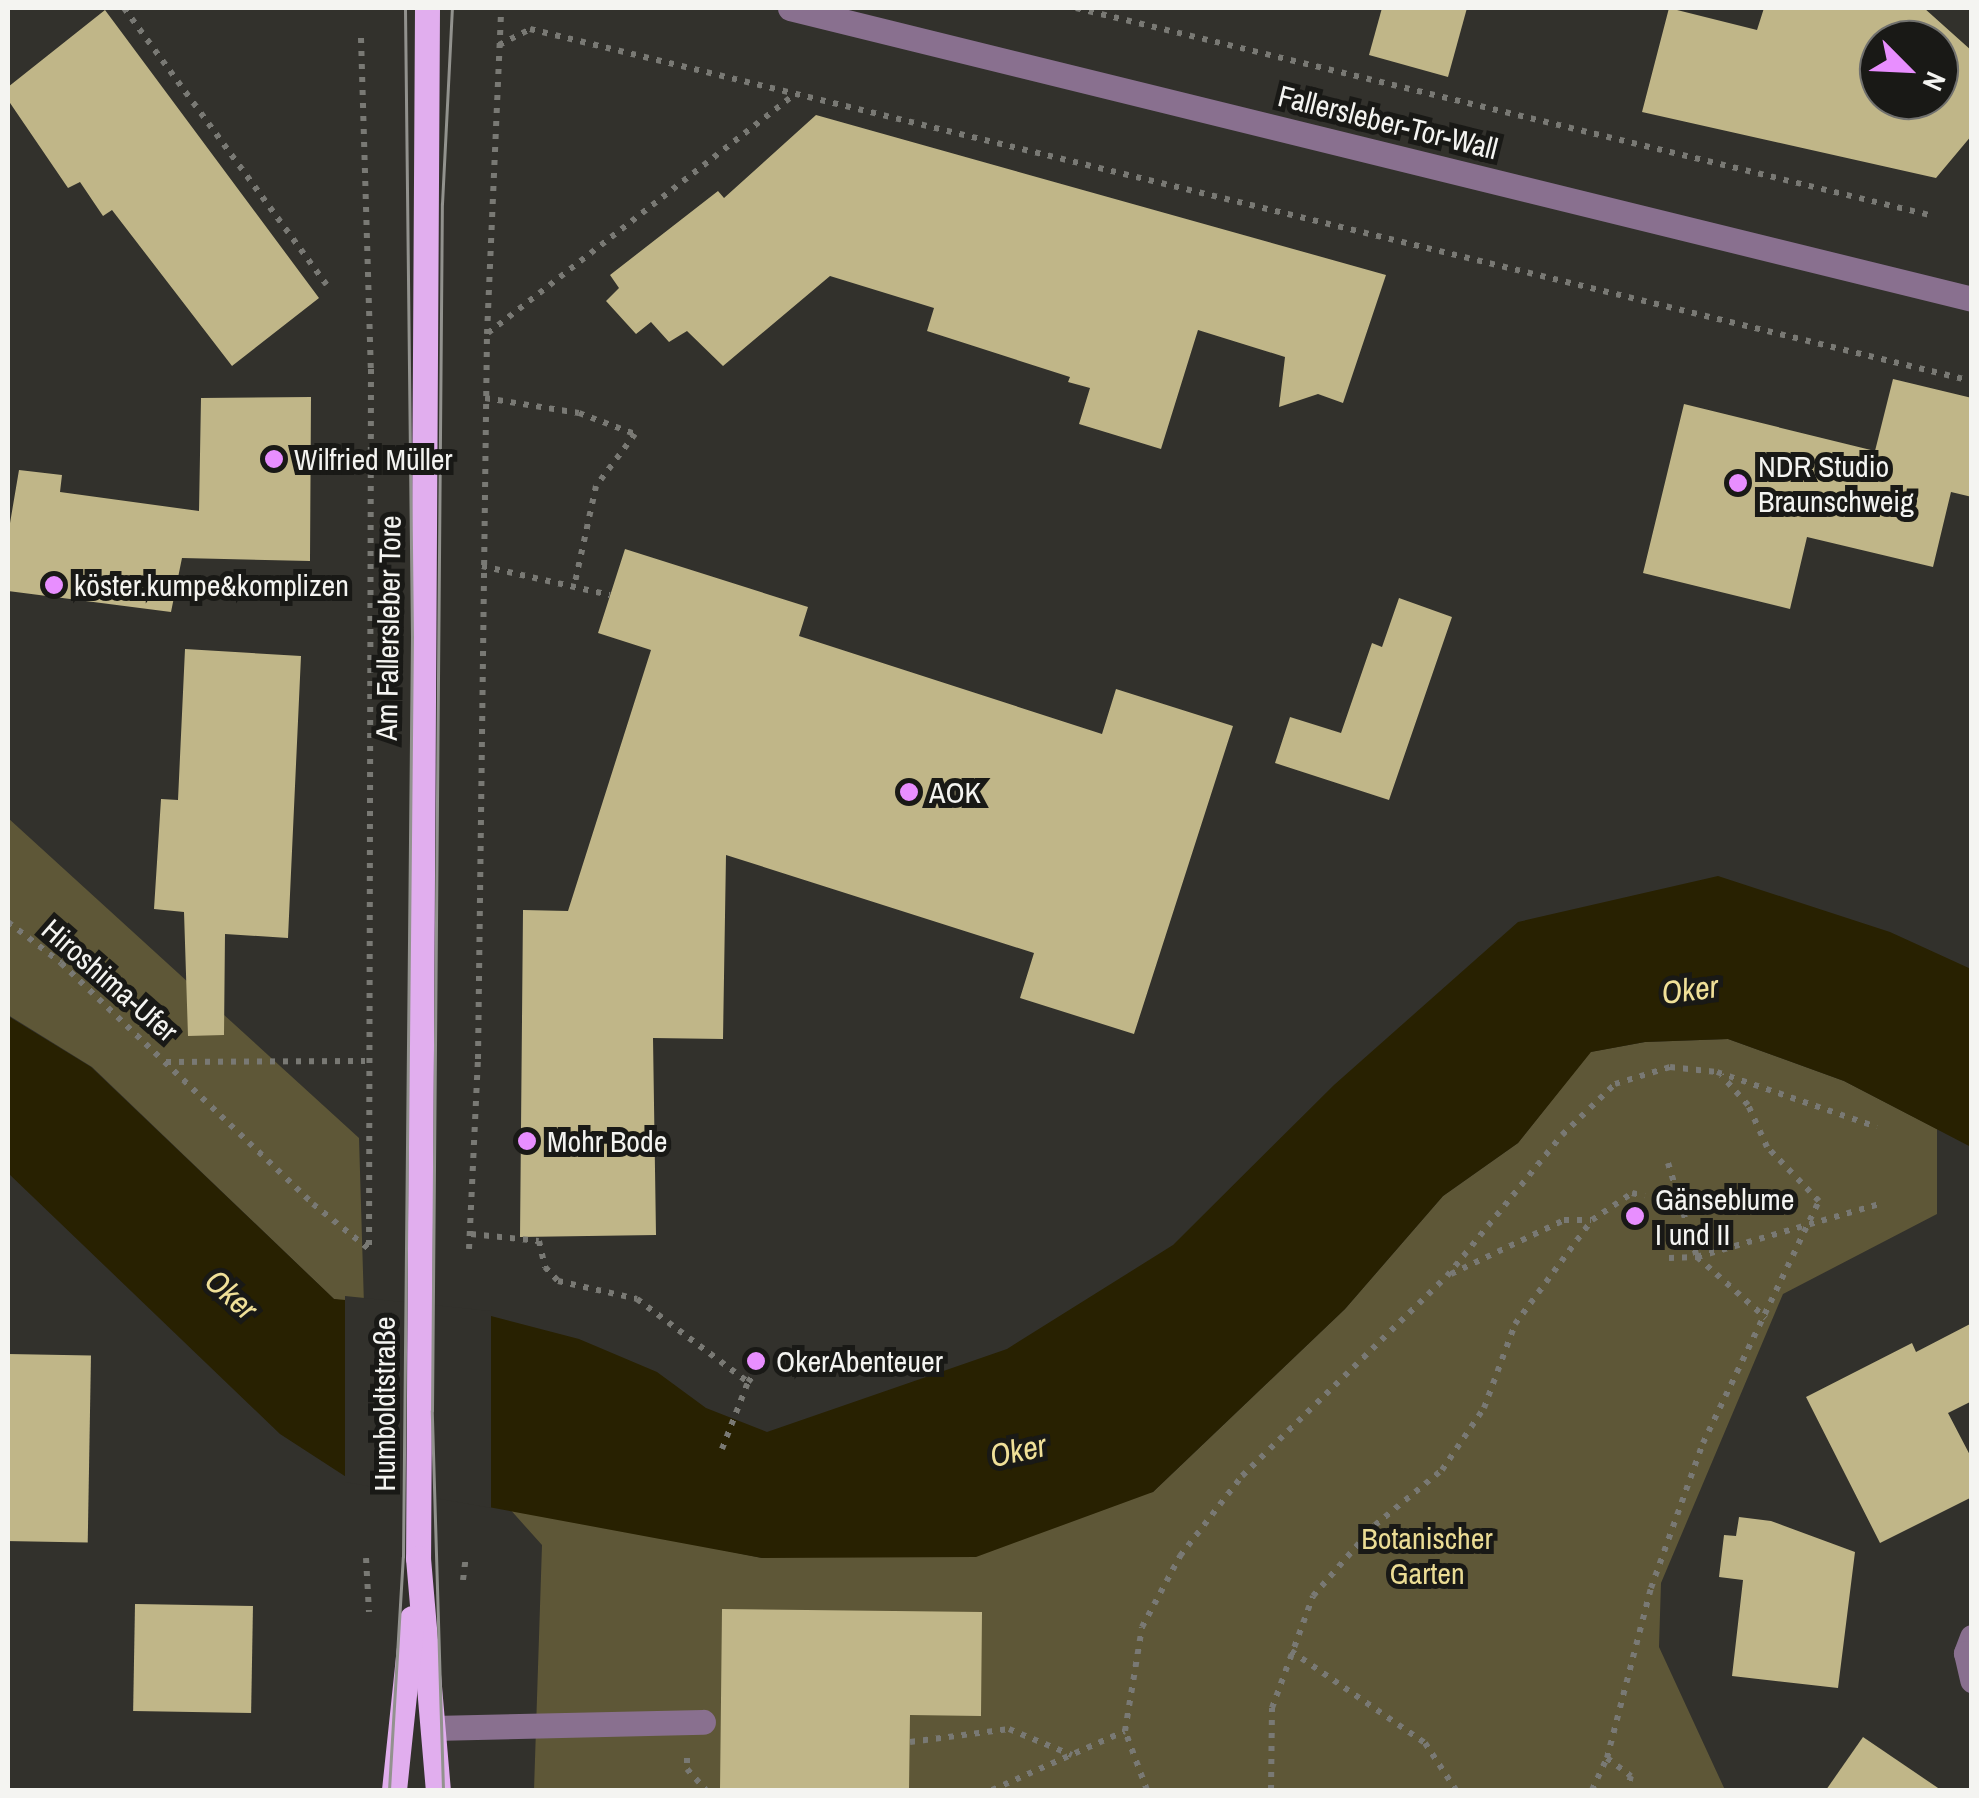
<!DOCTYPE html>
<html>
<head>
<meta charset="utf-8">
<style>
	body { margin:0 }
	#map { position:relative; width:1979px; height:1798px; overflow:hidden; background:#32312c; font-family:"Archivo Narrow",sans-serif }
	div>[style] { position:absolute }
	.green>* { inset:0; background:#5e5737 }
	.water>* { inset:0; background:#282101 }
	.pier>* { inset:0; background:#32312c }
	.building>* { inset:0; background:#c0b688; transform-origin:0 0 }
	.path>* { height:6px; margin-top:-3px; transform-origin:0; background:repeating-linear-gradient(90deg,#797974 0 5px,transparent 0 13px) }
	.minor>* { height:25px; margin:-12.5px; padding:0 12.5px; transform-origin:12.5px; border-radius:12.5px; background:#89708f }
	.major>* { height:25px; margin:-12.5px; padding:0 12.5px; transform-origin:12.5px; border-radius:12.5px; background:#e1aeee }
	.tram>* { height:2.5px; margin:-1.25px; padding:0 1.25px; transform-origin:1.25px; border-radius:1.25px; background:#92928e }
	.dots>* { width:28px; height:28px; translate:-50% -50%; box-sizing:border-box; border:5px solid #191916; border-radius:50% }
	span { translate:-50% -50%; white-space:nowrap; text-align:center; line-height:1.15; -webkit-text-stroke:10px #191916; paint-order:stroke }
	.street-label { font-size:30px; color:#f4f4f1 }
	.poi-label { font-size:30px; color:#f4f4f1 }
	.left { translate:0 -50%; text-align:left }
	.park-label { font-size:30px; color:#ebdc94 }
	.water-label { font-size:32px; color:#f0e098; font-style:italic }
	.frame { position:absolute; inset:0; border:10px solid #f4f4f1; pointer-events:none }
	.north { position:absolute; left:1859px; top:20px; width:100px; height:100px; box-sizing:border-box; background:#191916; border:2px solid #71716e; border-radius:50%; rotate:114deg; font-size:28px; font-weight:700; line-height:40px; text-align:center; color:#f4f4f1 }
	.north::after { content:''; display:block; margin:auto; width:35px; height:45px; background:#e88eff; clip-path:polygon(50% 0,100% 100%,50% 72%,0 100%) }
</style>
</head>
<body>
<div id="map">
	<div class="green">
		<i style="clip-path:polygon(8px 818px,359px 1138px,364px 1305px,334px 1299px,92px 1067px,8px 1015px)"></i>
		<i style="clip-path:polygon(1728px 1039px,1844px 1081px,1937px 1129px,1937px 1214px,1783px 1294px,1661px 1583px,1659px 1647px,1725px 1790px,534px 1790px,542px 1545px,507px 1506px,762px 1558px,1153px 1492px,1345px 1309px,1443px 1196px,1518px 1143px,1590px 1052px,1645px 1042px)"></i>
	</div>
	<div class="water">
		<i style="clip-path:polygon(1718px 876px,1890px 932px,1971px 969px,1971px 1147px,1844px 1081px,1728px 1039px,1645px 1042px,1591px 1052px,1518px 1143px,1443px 1196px,1345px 1309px,1153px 1492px,976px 1557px,762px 1558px,354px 1482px,280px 1434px,8px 1173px,8px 1016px,91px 1067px,334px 1299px,472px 1311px,579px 1339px,657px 1372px,706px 1408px,767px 1432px,1007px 1349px,1173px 1245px,1334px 1085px,1518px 922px)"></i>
	</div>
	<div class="pier">
		<i style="clip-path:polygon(345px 1296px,491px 1311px,491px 1508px,345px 1482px)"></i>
	</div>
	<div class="building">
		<i style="clip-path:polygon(1382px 8px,1467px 8px,1448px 77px,1369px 55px)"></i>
		<i style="clip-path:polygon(evenodd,1669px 8px,1757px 30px,1764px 8px,1924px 8px,1972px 51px,1972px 135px,1936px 178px,1642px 112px,1669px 8px,1879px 40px,1939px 40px,1939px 100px,1879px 100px,1879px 40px)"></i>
		<i style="clip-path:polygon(105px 10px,319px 298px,232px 366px,112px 210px,103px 216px,80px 182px,68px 188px,8px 100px,8px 87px)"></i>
		<i style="clip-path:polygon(816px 115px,1386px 275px,1343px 403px,1318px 394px,1279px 407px,1285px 357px,1198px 330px,1161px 449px,1079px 424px,1090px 388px,1068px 382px,1070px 377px,927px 331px,934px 308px,830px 276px,723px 366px,687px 331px,669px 342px,651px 322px,636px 334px,606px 301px,619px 288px,610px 275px,718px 191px,724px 198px)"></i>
		<i style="clip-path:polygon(1893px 379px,1972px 398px,1972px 497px,1951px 492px,1933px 567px,1807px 537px,1790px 609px,1643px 573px,1684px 404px,1875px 451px)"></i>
		<i style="clip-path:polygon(311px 397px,310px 561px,182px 558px,171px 612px,8px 591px,8px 535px,19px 470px,62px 475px,60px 492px,199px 511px,201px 398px)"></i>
		<i style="clip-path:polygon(625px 549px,808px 607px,799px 636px,1102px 734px,1116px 689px,1233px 726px,1134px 1034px,1020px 998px,1034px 953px,726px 855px,723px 1039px,653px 1038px,656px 1235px,520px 1237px,523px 910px,568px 911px,651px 650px,598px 633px)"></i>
		<i style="clip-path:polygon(1399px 598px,1452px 617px,1389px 800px,1275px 763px,1290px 717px,1341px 733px,1372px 643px,1382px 647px)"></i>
		<i style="clip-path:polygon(185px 649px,301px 656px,288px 938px,225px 934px,224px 1035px,188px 1036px,184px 912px,154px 909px,161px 799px,178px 800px)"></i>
		<i style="clip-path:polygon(1972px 1323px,1972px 1401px,1948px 1413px,1972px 1459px,1972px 1497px,1880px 1543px,1806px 1397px,1912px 1343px,1916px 1352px)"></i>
		<i style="left:8px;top:1354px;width:83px;height:187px;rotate:1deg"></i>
		<i style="clip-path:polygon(1739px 1517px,1771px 1521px,1855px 1552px,1838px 1688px,1732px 1676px,1743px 1580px,1719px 1577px,1724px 1535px,1736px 1536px)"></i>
		<i style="left:135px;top:1604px;width:118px;height:107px;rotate:1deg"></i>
		<i style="clip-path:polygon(722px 1609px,982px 1612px,981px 1716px,910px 1715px,909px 1790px,720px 1790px)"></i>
		<i style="clip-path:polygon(1863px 1737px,1941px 1790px,1826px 1790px)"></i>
	</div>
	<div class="path">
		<i style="left:124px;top:8px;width:343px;rotate:53.8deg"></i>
		<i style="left:1076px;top:8px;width:883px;rotate:13.63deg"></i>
		<i style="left:361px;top:38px;width:331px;rotate:88.3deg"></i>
		<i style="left:371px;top:369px;width:880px;rotate:90.13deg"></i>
		<i style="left:499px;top:45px;width:35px;rotate:-27deg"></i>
		<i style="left:530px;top:29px;width:1484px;rotate:13.72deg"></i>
		<i style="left:488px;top:333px;width:388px;rotate:-37.9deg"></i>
		<i style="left:485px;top:398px;width:95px;rotate:9.1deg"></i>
		<i style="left:579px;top:413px;width:60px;rotate:20.6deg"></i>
		<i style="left:635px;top:434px;width:65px;rotate:126.9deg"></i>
		<i style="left:596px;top:486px;width:103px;rotate:102.3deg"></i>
		<i style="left:482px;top:566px;width:131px;rotate:12.8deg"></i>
		<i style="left:8px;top:922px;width:67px;rotate:37.7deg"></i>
		<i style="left:61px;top:963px;width:349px;rotate:43.7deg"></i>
		<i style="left:313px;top:1204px;width:72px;rotate:38.8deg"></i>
		<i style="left:166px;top:1062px;width:199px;rotate:-0.3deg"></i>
		<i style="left:1668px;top:1163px;width:98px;rotate:72.9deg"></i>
		<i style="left:1697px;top:1257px;width:92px;rotate:41.5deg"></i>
		<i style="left:471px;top:1234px;width:68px;rotate:5.9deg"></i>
		<i style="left:539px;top:1241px;width:27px;rotate:77deg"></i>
		<i style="left:545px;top:1267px;width:19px;rotate:47deg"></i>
		<i style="left:558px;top:1281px;width:81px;rotate:12.8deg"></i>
		<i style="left:637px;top:1299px;width:139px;rotate:36.8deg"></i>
		<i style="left:748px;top:1382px;width:14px;rotate:-51deg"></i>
		<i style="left:469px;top:1249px;width:190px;rotate:-87.3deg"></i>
		<i style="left:478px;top:1059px;width:725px;rotate:-89.29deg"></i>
		<i style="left:487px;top:334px;width:326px;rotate:-87.5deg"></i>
		<i style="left:1669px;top:1258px;width:28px;rotate:-2deg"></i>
		<i style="left:1697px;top:1257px;width:194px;rotate:-16.2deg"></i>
		<i style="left:1451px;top:1274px;width:125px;rotate:-25.5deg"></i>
		<i style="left:1564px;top:1220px;width:27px"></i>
		<i style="left:722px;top:1449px;width:72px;rotate:-68.8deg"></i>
		<i style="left:366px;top:1558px;width:54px;rotate:86.8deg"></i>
		<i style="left:463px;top:1580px;width:23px;rotate:-83deg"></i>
		<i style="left:1291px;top:1651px;width:163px;rotate:34.5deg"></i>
		<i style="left:1425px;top:1743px;width:56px;rotate:56.6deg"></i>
		<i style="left:910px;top:1742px;width:100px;rotate:-7.5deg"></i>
		<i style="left:1009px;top:1729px;width:68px;rotate:22.4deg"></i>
		<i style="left:687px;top:1758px;width:11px;rotate:90deg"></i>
		<i style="left:687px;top:1769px;width:28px;rotate:48deg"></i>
		<i style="left:1607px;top:1758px;width:30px;rotate:37deg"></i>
		<i style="left:1631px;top:1776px;width:15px;rotate:106deg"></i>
		<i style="left:992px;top:1790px;width:145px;rotate:-23.9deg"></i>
		<i style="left:1147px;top:1790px;width:63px;rotate:-110.4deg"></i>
		<i style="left:1125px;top:1731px;width:105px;rotate:-80.7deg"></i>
		<i style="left:1142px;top:1627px;width:81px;rotate:-61.8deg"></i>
		<i style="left:1180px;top:1556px;width:101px;rotate:-52.2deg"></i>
		<i style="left:1242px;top:1476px;width:286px;rotate:-44.3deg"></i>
		<i style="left:1447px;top:1276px;width:182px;rotate:-50.8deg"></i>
		<i style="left:1562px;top:1135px;width:74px;rotate:-43.9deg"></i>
		<i style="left:1615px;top:1084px;width:58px;rotate:-17.2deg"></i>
		<i style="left:1670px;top:1067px;width:47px;rotate:6.1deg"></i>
		<i style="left:1717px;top:1072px;width:169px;rotate:19deg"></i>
		<i style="left:1271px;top:1790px;width:82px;rotate:-89.3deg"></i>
		<i style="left:1272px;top:1708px;width:119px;rotate:-69.9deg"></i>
		<i style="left:1313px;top:1596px;width:94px;rotate:-48.9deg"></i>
		<i style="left:1375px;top:1525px;width:87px;rotate:-39.4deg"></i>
		<i style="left:1442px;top:1470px;width:75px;rotate:-55.9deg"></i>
		<i style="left:1484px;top:1408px;width:90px;rotate:-69.7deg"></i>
		<i style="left:1515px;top:1324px;width:129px;rotate:-53.5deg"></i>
		<i style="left:1592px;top:1220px;width:48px;rotate:-34deg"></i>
		<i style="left:1632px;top:1193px;width:13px;rotate:13deg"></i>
		<i style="left:1592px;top:1790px;width:35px;rotate:-65deg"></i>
		<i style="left:1607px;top:1758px;width:176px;rotate:-75.5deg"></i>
		<i style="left:1651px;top:1588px;width:154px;rotate:-70.3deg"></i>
		<i style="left:1703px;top:1443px;width:268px;rotate:-64.4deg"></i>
		<i style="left:1819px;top:1201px;width:75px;rotate:-133.9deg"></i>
		<i style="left:1767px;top:1147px;width:46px;rotate:-114.3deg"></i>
		<i style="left:1748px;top:1105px;width:40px;rotate:-132deg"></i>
	</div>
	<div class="minor">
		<i style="left:790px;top:8px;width:1217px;rotate:13.83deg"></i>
		<i style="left:1972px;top:1637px;width:17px;rotate:111deg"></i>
		<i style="left:1966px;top:1653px;width:28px;rotate:77deg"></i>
		<i style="left:433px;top:1728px;width:270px;rotate:-1.3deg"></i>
	</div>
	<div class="major">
		<i style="left:427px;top:8px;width:1550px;rotate:90.33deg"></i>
		<i style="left:418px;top:1558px;width:233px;rotate:85.1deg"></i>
		<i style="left:394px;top:1790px;width:173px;rotate:-84deg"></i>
	</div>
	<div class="tram">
		<i style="left:389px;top:1790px;width:233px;rotate:-86.6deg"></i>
		<i style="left:403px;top:1557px;width:920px;rotate:-89.44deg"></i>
		<i style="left:412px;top:637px;width:629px;rotate:-90.64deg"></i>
		<i style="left:443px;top:1790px;width:379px;rotate:-91.7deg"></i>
		<i style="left:432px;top:1411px;width:1207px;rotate:-89.53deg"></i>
		<i style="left:442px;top:204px;width:196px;rotate:-87.1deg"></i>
	</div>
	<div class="dots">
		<i style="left:274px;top:459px;background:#e88eff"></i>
		<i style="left:1738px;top:483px;background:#e88eff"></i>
		<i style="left:54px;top:585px;background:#e88eff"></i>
		<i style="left:909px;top:792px;background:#e88eff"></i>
		<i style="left:527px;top:1141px;background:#e88eff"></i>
		<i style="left:1635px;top:1216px;background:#e88eff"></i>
		<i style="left:756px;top:1361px;background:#e88eff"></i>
	</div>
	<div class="street-label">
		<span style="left:1388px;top:122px;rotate:14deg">Fallersleber-Tor-Wall</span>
		<span style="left:388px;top:628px;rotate:-89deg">Am Fallersleber Tore</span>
		<span style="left:110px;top:980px;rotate:41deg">Hiroshima-Ufer</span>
		<span style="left:384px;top:1404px;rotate:-90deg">Humboldtstraße</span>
	</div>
	<div class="poi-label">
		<span class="left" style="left:294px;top:459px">Wilfried Müller</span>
		<span class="left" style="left:1758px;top:483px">NDR Studio<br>Braunschweig</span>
		<span class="left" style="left:74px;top:585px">köster.kumpe&amp;komplizen</span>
		<span class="left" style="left:929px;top:792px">AOK</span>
		<span class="left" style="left:547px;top:1141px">Mohr Bode</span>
		<span class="left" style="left:1655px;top:1216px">Gänseblume<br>I und II</span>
		<span class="left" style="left:776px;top:1361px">OkerAbenteuer</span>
	</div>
	<div class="park-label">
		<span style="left:1427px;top:1555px">Botanischer<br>Garten</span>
	</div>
	<div class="water-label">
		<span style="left:1690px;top:990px;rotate:-7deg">Oker</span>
		<span style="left:231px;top:1295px;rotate:42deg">Oker</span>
		<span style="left:1018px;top:1451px;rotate:-12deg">Oker</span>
	</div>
	<div class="frame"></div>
	<div class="north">N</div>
</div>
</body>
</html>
